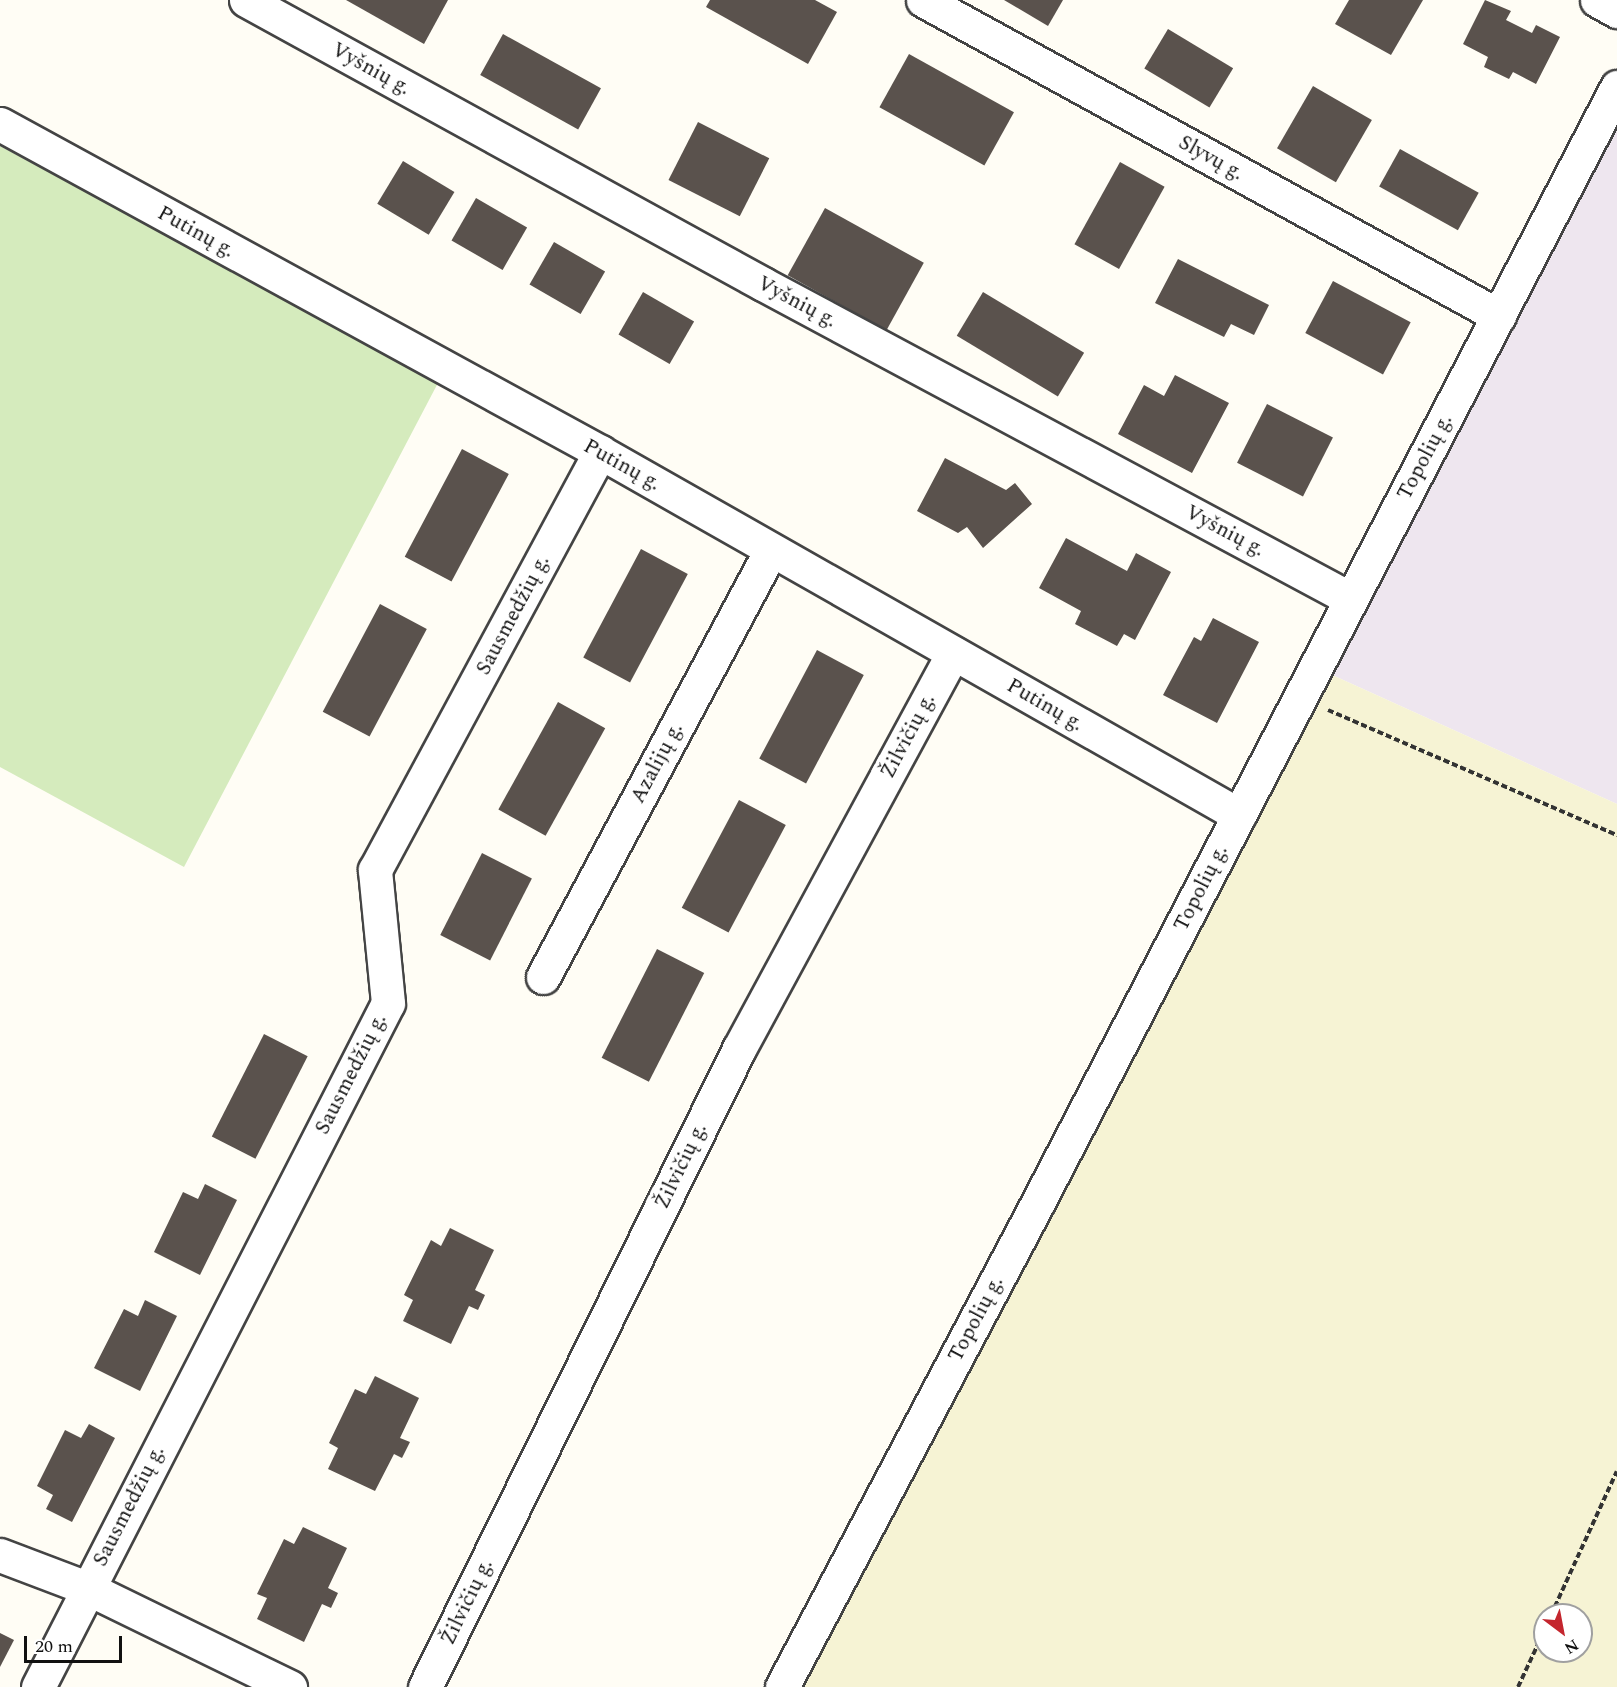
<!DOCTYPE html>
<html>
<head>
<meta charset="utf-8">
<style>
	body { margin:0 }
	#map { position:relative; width:1617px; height:1687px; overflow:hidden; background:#fffdf5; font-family:Spectral,serif }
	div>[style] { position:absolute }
	.industrial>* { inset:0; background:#eee6ef }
	.farmland>* { inset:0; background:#f6f3d4 }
	.green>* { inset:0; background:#d5ebbd }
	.building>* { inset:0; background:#5a524d; transform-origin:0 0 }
	.path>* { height:4px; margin-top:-2px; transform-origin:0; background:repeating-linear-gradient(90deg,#333 0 6px,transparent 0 9px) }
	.roads { filter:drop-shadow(2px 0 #444) drop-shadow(-2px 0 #444) drop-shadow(0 2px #444) drop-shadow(0 -2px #444) }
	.minor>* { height:33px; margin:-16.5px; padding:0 16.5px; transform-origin:16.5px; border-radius:16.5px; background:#fff }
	span { translate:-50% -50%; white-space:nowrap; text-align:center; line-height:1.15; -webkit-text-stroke:6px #fff; paint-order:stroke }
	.street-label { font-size:21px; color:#111 }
	.north { position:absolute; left:1533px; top:1603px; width:60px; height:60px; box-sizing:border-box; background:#fff; border:2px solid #a0a0a0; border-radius:50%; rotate:148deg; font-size:16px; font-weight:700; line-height:24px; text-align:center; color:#111 }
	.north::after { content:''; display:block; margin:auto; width:21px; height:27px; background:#c4262e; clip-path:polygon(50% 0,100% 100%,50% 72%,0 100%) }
	.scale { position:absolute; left:24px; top:1636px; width:98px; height:27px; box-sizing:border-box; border:3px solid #111; border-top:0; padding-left:8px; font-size:18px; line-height:21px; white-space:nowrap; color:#111; -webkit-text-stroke:4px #fff; paint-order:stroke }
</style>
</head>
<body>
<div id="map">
	<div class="industrial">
		<i style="clip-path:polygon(1617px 123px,1617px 804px,1330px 674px)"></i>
	</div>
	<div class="farmland">
		<i style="clip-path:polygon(evenodd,1330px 674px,1617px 804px,1617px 1687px,804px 1687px,1330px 674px,1545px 1615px,1581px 1615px,1581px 1651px,1545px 1651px,1545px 1615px)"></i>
	</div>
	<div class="green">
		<i style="clip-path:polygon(0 146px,439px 381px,184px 867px,0 767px)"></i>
	</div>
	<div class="building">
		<i style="clip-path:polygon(346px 0,448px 0,424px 44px)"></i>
		<i style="clip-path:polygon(710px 0,815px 0,837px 12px,808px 64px,706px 7px)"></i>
		<i style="clip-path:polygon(1004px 0,1063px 0,1048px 26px)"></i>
		<i style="clip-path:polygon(1349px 0,1423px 0,1391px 55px,1335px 24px)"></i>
		<i style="clip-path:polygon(1485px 0,1511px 11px,1506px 20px,1532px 33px,1536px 25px,1560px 37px,1536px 84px,1513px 72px,1509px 79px,1484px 67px,1488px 57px,1463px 44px)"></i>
		<i style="left:1168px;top:29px;width:76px;height:46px;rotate:31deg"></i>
		<i style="left:503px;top:34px;width:112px;height:47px;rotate:29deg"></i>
		<i style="left:909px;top:54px;width:120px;height:61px;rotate:29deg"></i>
		<i style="left:1313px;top:86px;width:68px;height:72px;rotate:30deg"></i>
		<i style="left:698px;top:122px;width:80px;height:65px;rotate:27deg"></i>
		<i style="left:1400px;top:149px;width:90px;height:43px;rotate:29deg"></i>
		<i style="left:403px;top:161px;width:60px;height:50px;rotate:31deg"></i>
		<i style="left:1120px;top:162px;width:51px;height:94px;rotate:29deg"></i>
		<i style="left:476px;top:198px;width:59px;height:49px;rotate:30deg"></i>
		<i style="left:825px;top:208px;width:113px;height:77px;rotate:29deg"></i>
		<i style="left:554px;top:242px;width:59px;height:49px;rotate:30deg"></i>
		<i style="clip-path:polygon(1178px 259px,1269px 305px,1254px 335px,1231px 324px,1224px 337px,1155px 303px)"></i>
		<i style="left:1333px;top:281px;width:88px;height:59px;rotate:28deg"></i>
		<i style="left:643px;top:292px;width:59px;height:49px;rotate:30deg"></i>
		<i style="left:983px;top:292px;width:118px;height:51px;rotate:31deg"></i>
		<i style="clip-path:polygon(1175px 375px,1229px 403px,1192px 473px,1118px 434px,1144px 385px,1164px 396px)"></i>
		<i style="left:1267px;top:404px;width:74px;height:66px;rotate:27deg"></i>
		<i style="left:462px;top:449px;width:53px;height:122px;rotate:28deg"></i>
		<i style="clip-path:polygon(945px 458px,1006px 490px,1015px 483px,1032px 504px,983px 548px,967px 527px,958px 533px,917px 511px)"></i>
		<i style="clip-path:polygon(1066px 538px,1127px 571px,1136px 553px,1171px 572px,1135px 640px,1124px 634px,1117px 646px,1075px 624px,1081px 611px,1039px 588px)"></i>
		<i style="left:641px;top:549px;width:53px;height:123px;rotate:28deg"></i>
		<i style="left:380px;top:604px;width:53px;height:122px;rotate:28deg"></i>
		<i style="clip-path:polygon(1213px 618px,1259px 642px,1217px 723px,1163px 695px,1194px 637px,1201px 641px)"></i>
		<i style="left:817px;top:650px;width:53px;height:123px;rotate:28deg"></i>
		<i style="left:558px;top:702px;width:54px;height:123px;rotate:29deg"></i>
		<i style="left:739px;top:800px;width:53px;height:122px;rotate:28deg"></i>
		<i style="left:482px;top:853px;width:56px;height:92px;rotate:27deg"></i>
		<i style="left:657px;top:949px;width:53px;height:122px;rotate:27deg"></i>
		<i style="left:264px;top:1034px;width:49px;height:115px;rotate:27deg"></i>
		<i style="clip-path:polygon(205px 1184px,237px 1200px,200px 1275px,154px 1252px,183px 1192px,198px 1199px)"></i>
		<i style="clip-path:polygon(450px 1228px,494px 1250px,475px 1290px,485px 1295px,478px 1310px,469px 1306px,451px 1344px,403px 1321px,413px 1300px,404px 1295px,431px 1240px,441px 1246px)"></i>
		<i style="clip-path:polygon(145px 1300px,177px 1316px,140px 1391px,94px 1368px,124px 1309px,138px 1316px)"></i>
		<i style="clip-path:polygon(375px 1376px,419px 1398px,400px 1438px,410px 1442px,402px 1458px,394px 1454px,375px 1491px,328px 1469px,338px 1448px,329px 1443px,355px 1389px,366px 1394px)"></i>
		<i style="clip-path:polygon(89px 1424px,115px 1438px,72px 1522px,46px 1509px,53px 1495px,37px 1486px,65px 1430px,81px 1438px)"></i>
		<i style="clip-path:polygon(303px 1527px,347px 1548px,328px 1588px,338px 1593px,331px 1608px,322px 1604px,304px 1642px,257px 1619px,267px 1598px,257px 1594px,284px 1539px,294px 1544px)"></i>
		<i style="clip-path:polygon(0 1633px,14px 1640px,0 1667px)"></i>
	</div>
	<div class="path">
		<i style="left:1328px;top:710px;width:315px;rotate:23.4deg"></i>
		<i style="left:1551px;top:1615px;width:158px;rotate:-65.4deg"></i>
		<i style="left:1518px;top:1687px;width:64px;rotate:-65deg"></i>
	</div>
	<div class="roads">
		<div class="minor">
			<i style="left:246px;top:0;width:590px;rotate:28.78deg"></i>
			<i style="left:763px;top:284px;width:667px;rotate:28.18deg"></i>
			<i style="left:923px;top:0;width:657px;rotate:28.75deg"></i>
			<i style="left:1597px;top:0;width:23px;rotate:29deg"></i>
			<i style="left:0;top:124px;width:684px;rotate:28.66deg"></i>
			<i style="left:600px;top:452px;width:735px;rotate:29.6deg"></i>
			<i style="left:543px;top:977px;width:484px;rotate:-61.9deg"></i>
			<i style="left:0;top:1555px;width:93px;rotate:20.8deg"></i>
			<i style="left:87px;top:1588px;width:226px;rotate:26deg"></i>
			<i style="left:38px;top:1687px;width:768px;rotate:-62.9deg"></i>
			<i style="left:388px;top:1003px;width:134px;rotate:-95.6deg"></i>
			<i style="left:375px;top:870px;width:475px;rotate:-61.7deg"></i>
			<i style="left:425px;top:1687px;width:711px;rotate:-63.8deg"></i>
			<i style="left:739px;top:1049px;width:450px;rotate:-61.6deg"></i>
			<i style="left:782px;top:1687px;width:544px;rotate:-62.16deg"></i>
			<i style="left:1036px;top:1206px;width:1261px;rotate:-62.56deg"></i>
		</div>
	</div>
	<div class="street-label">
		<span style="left:371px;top:69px;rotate:29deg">Vyšnių g.</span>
		<span style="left:1211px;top:158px;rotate:29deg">Slyvų g.</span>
		<span style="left:196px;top:232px;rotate:29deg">Putinų g.</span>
		<span style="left:797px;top:302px;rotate:28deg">Vyšnių g.</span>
		<span style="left:1425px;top:457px;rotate:-62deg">Topolių g.</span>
		<span style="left:622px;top:465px;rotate:29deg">Putinų g.</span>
		<span style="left:1225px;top:531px;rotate:28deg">Vyšnių g.</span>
		<span style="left:513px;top:615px;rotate:-62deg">Sausmedžių g.</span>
		<span style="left:1045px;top:705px;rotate:30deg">Putinų g.</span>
		<span style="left:908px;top:736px;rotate:-62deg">Žilvičių g.</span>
		<span style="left:657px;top:763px;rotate:-62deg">Azalijų g.</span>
		<span style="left:1201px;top:888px;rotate:-63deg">Topolių g.</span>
		<span style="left:351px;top:1074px;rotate:-63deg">Sausmedžių g.</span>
		<span style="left:681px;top:1166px;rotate:-64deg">Žilvičių g.</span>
		<span style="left:976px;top:1319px;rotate:-62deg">Topolių g.</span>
		<span style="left:129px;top:1506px;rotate:-63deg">Sausmedžių g.</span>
		<span style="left:467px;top:1602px;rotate:-64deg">Žilvičių g.</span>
	</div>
	<div class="north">N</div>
	<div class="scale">20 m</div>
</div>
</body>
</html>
